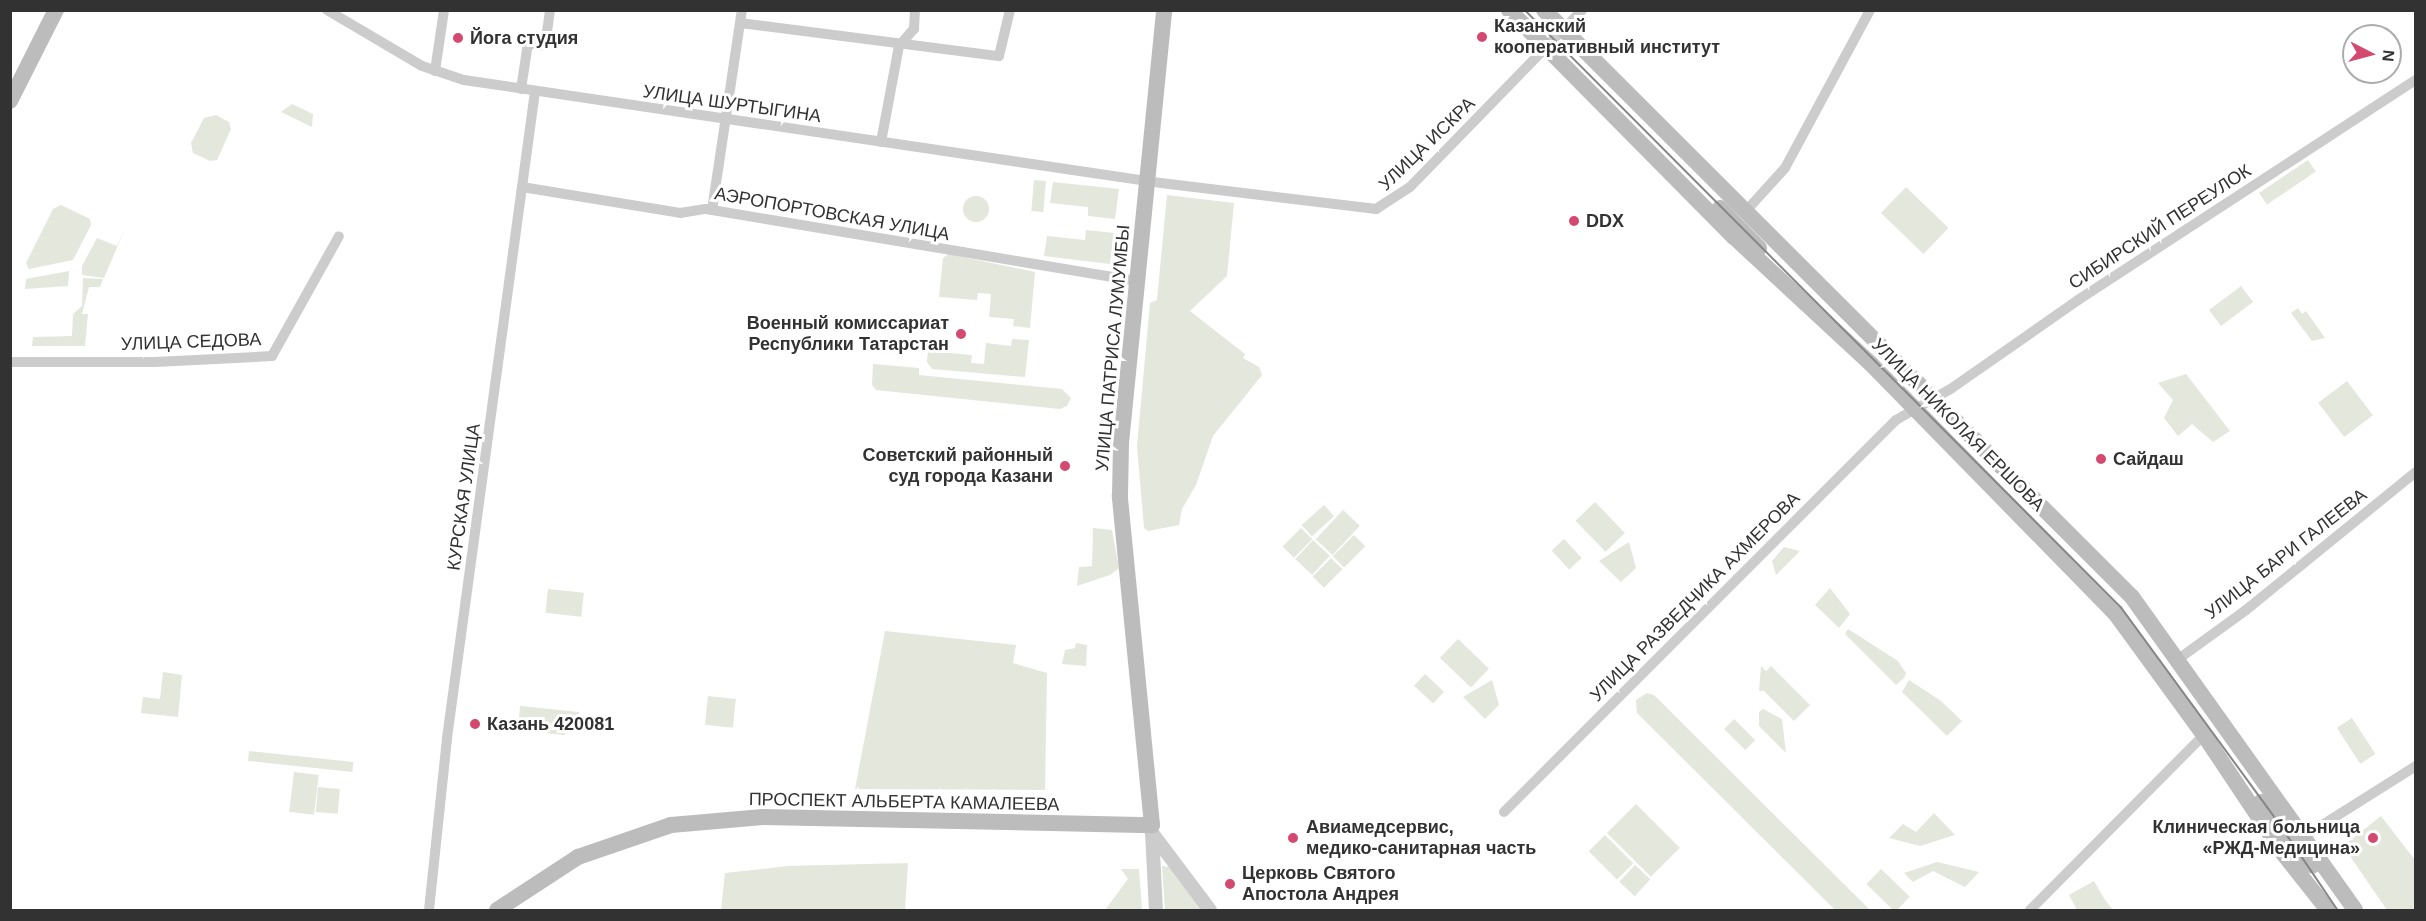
<!DOCTYPE html>
<html>
<head>
<meta charset="utf-8">
<style>
	body { margin:0 }
	#map { position:relative; width:2426px; height:921px; overflow:hidden; background:#fff; font-family:Helvetica,sans-serif }
	div>[style] { position:absolute }
	.green>* { inset:0; background:#e4e7dc; transform-origin:0 0 }
	.round { border-radius:50% }
	.minor>* { height:10px; margin:-5px; padding:0 5px; transform-origin:5px; border-radius:5px; background:#ccc }
	.tertiary>* { height:14px; margin:-7px; padding:0 7px; transform-origin:7px; border-radius:7px; background:#ccc }
	.secondary>* { height:16px; margin:-8px; padding:0 8px; transform-origin:8px; border-radius:8px; background:#bcbcbc }
	.tram>* { height:1.5px; margin:-0.75px; padding:0 0.75px; transform-origin:0.75px; border-radius:0.75px; background:#878787 }
	.dots>* { width:16px; height:16px; translate:-50% -50%; box-sizing:border-box; border:3px solid #fff; border-radius:50% }
	span { translate:-50% -50%; white-space:nowrap; text-align:center; line-height:1.15; -webkit-text-stroke:6px #fff; paint-order:stroke }
	.poi-label { font-size:18px; color:#323232; font-weight:700 }
	.left { translate:0 -50%; text-align:left }
	.right { translate:-100% -50%; text-align:right }
	.street-label { font-size:18px; color:#323232 }
	.frame { position:absolute; inset:0; border:12px solid #323232; pointer-events:none }
	.north { position:absolute; left:2342px; top:24px; width:60px; height:60px; box-sizing:border-box; background:#fff; border:2px solid #adadad; border-radius:50%; rotate:96deg; font-size:16px; font-weight:700; line-height:24px; text-align:center; color:#323232 }
	.north::after { content:''; display:block; margin:auto; width:21px; height:27px; background:#d3496f; clip-path:polygon(50% 0,100% 100%,50% 72%,0 100%) }
</style>
</head>
<body>
<div id="map">
	<div class="green">
		<i style="clip-path:polygon(292px 104px,313px 114px,312px 127px,281px 112px)"></i>
		<i style="clip-path:polygon(216px 115px,229px 122px,231px 129px,217px 160px,210px 161px,193px 153px,191px 143px,204px 118px)"></i>
		<i style="left:2308px;top:160px;width:14px;height:59px;rotate:56deg"></i>
		<i style="left:1034px;top:180px;width:12px;height:31px;rotate:5deg"></i>
		<i style="clip-path:polygon(1053px 182px,1119px 189px,1115px 219px,1088px 216px,1088px 207px,1050px 203px)"></i>
		<i style="left:1906px;top:187px;width:59px;height:36px;rotate:44deg"></i>
		<i style="clip-path:polygon(1167px 195px,1234px 203px,1227px 276px,1190px 311px,1245px 354px,1243px 358px,1259px 367px,1262px 375px,1213px 436px,1196px 485px,1182px 509px,1179px 525px,1148px 531px,1144px 528px,1137px 446px,1150px 303px,1157px 300px)"></i>
		<i class="round" style="left:963px;top:196px;width:26px;height:26px"></i>
		<i style="clip-path:polygon(61px 205px,90px 219px,91px 225px,73px 260px,29px 269px,26px 263px,53px 209px)"></i>
		<i style="clip-path:polygon(127px 224px,104px 278px,82px 275px,82px 266px,97px 238px,117px 246px)"></i>
		<i style="clip-path:polygon(1086px 230px,1114px 233px,1110px 264px,1044px 256px,1047px 236px,1085px 240px)"></i>
		<i style="clip-path:polygon(948px 254px,1035px 272px,1030px 328px,1013px 326px,1014px 319px,989px 317px,991px 294px,978px 293px,977px 300px,939px 297px,943px 258px)"></i>
		<i style="clip-path:polygon(69px 271px,68px 286px,25px 289px,26px 279px)"></i>
		<i style="clip-path:polygon(83px 278px,103px 279px,100px 287px,89px 287px,82px 314px,88px 314px,85px 346px,32px 346px,33px 337px,72px 336px,73px 314px,82px 306px)"></i>
		<i style="left:2241px;top:286px;width:20px;height:40px;rotate:53deg"></i>
		<i style="clip-path:polygon(2298px 308px,2302px 314px,2306px 311px,2325px 338px,2312px 341px,2291px 313px)"></i>
		<i style="clip-path:polygon(1012px 339px,1029px 340px,1025px 377px,932px 369px,927px 362px,928px 351px,972px 355px,971px 363px,984px 364px,986px 343px,1011px 346px)"></i>
		<i style="clip-path:polygon(873px 364px,919px 368px,919px 375px,1062px 389px,1071px 398px,1067px 406px,1060px 409px,876px 390px,872px 385px)"></i>
		<i style="clip-path:polygon(2186px 374px,2230px 431px,2213px 442px,2192px 424px,2178px 436px,2164px 418px,2173px 400px,2158px 383px)"></i>
		<i style="left:2347px;top:381px;width:43px;height:36px;rotate:53deg"></i>
		<i style="left:1595px;top:502px;width:43px;height:27px;rotate:46deg"></i>
		<i style="left:1324px;top:505px;width:15px;height:30px;rotate:48deg"></i>
		<i style="left:1343px;top:510px;width:23px;height:40px;rotate:43deg"></i>
		<i style="clip-path:polygon(1093px 528px,1112px 530px,1119px 568px,1110px 575px,1077px 586px,1079px 567px,1092px 566px)"></i>
		<i style="left:1301px;top:528px;width:16px;height:26px;rotate:45deg"></i>
		<i style="left:1354px;top:535px;width:16px;height:30px;rotate:45deg"></i>
		<i style="left:1564px;top:539px;width:26px;height:17px;rotate:47deg"></i>
		<i style="left:1313px;top:540px;width:23px;height:26px;rotate:43deg"></i>
		<i style="clip-path:polygon(1629px 542px,1636px 568px,1621px 582px,1599px 561px)"></i>
		<i style="clip-path:polygon(1784px 547px,1800px 551px,1776px 575px,1772px 561px)"></i>
		<i style="left:1331px;top:558px;width:16px;height:26px;rotate:45deg"></i>
		<i style="clip-path:polygon(1830px 588px,1850px 614px,1839px 628px,1815px 605px)"></i>
		<i style="left:548px;top:589px;width:36px;height:24px;rotate:6deg"></i>
		<i style="clip-path:polygon(1848px 629px,1898px 661px,1906px 673px,1904px 678px,1896px 685px,1845px 634px)"></i>
		<i style="clip-path:polygon(885px 631px,1016px 645px,1013px 663px,1047px 673px,1045px 790px,855px 789px)"></i>
		<i style="left:1458px;top:639px;width:43px;height:26px;rotate:44deg"></i>
		<i style="clip-path:polygon(1076px 643px,1087px 645px,1086px 666px,1062px 664px,1065px 650px,1075px 648px)"></i>
		<i style="clip-path:polygon(1761px 666px,1766px 671px,1771px 666px,1810px 705px,1794px 721px,1764px 691px,1759px 691px)"></i>
		<i style="clip-path:polygon(163px 672px,182px 675px,178px 717px,141px 713px,143px 697px,160px 699px)"></i>
		<i style="left:1425px;top:674px;width:26px;height:16px;rotate:43deg"></i>
		<i style="clip-path:polygon(1492px 680px,1499px 705px,1485px 719px,1463px 697px)"></i>
		<i style="clip-path:polygon(1909px 680px,1941px 701px,1962px 721px,1947px 736px,1902px 692px)"></i>
		<i style="clip-path:polygon(1647px 693px,1654px 695px,1870px 910px,1835px 910px,1637px 713px,1636px 700px)"></i>
		<i style="left:708px;top:696px;width:28px;height:29px;rotate:6deg"></i>
		<i style="clip-path:polygon(520px 706px,579px 712px,578px 724px,564px 735px,518px 730px)"></i>
		<i style="clip-path:polygon(1763px 709px,1782px 719px,1786px 753px,1759px 726px,1759px 712px)"></i>
		<i style="left:2352px;top:718px;width:43px;height:18px;rotate:57deg"></i>
		<i style="left:1734px;top:719px;width:30px;height:14px;rotate:45deg"></i>
		<i style="left:249px;top:751px;width:105px;height:10px;rotate:6deg"></i>
		<i style="left:294px;top:772px;width:25px;height:40px;rotate:7deg"></i>
		<i style="left:318px;top:787px;width:22px;height:25px;rotate:5deg"></i>
		<i style="left:1636px;top:804px;width:62px;height:41px;rotate:45deg"></i>
		<i style="clip-path:polygon(1934px 813px,1955px 835px,1920px 846px,1889px 838px,1903px 824px,1916px 832px)"></i>
		<i style="clip-path:polygon(2381px 816px,2415px 860px,2415px 910px,2387px 910px,2343px 846px)"></i>
		<i style="left:1605px;top:835px;width:40px;height:23px;rotate:45deg"></i>
		<i style="clip-path:polygon(1937px 862px,1979px 872px,1965px 887px,1933px 871px,1913px 882px,1904px 873px)"></i>
		<i style="clip-path:polygon(908px 863px,905px 910px,721px 910px,725px 873px,788px 866px)"></i>
		<i style="left:1635px;top:865px;width:21px;height:23px;rotate:43deg"></i>
		<i style="clip-path:polygon(1162px 866px,1170px 867px,1202px 910px,1165px 910px)"></i>
		<i style="clip-path:polygon(1121px 869px,1139px 869px,1142px 910px,1105px 910px,1128px 879px)"></i>
		<i style="left:1881px;top:869px;width:40px;height:21px;rotate:44deg"></i>
		<i style="clip-path:polygon(2094px 881px,2105px 900px,2113px 910px,2077px 910px,2069px 895px)"></i>
	</div>
	<div class="minor">
		<i style="left:327px;top:10px;width:110px;rotate:30.5deg"></i>
		<i style="left:422px;top:66px;width:44px;rotate:18.4deg"></i>
		<i style="left:464px;top:80px;width:705px;rotate:8.41deg"></i>
		<i style="left:1161px;top:183px;width:217px;rotate:6.9deg"></i>
		<i style="left:1376px;top:209px;width:40px;rotate:-32.9deg"></i>
		<i style="left:1410px;top:187px;width:247px;rotate:-45.8deg"></i>
		<i style="left:740px;top:23px;width:261px;rotate:7.3deg"></i>
		<i style="left:999px;top:56px;width:47px;rotate:-76.6deg"></i>
		<i style="left:435px;top:71px;width:62px;rotate:-81.6deg"></i>
		<i style="left:521px;top:89px;width:47px;rotate:-81.3deg"></i>
		<i style="left:528px;top:43px;width:17px;rotate:10deg"></i>
		<i style="left:545px;top:46px;width:36px;rotate:-82deg"></i>
		<i style="left:881px;top:142px;width:98px;rotate:-79.4deg"></i>
		<i style="left:899px;top:46px;width:23px;rotate:-49deg"></i>
		<i style="left:914px;top:29px;width:19px;rotate:-87deg"></i>
		<i style="left:522px;top:187px;width:160px;rotate:9.3deg"></i>
		<i style="left:680px;top:213px;width:26px;rotate:-9deg"></i>
		<i style="left:706px;top:209px;width:438px;rotate:9.5deg"></i>
		<i style="left:712px;top:210px;width:202px;rotate:-81.5deg"></i>
		<i style="left:1745px;top:212px;width:59px;rotate:-47.7deg"></i>
		<i style="left:1785px;top:168px;width:179px;rotate:-61.7deg"></i>
		<i style="left:10px;top:362px;width:145px"></i>
		<i style="left:155px;top:362px;width:117px;rotate:-2.9deg"></i>
		<i style="left:272px;top:356px;width:137px;rotate:-60.8deg"></i>
		<i style="left:2177px;top:660px;width:85px;rotate:-35.9deg"></i>
		<i style="left:2246px;top:610px;width:219px;rotate:-39.1deg"></i>
		<i style="left:1504px;top:812px;width:554px;rotate:-45deg"></i>
		<i style="left:1896px;top:420px;width:64px;rotate:-29.7deg"></i>
		<i style="left:1952px;top:388px;width:154px;rotate:-34.9deg"></i>
		<i style="left:2078px;top:300px;width:403px;rotate:-33.1deg"></i>
		<i style="left:2300px;top:839px;width:137px;rotate:-32.2deg"></i>
		<i style="left:429px;top:910px;width:173px;rotate:-84deg"></i>
		<i style="left:447px;top:738px;width:653px;rotate:-82.25deg"></i>
		<i style="left:2030px;top:910px;width:247px;rotate:-45.2deg"></i>
	</div>
	<div class="tertiary">
		<i style="left:1152px;top:832px;width:78px;rotate:87.1deg"></i>
		<i style="left:1152px;top:833px;width:96px;rotate:53deg"></i>
	</div>
	<div class="secondary">
		<i style="left:1509px;top:10px;width:320px;rotate:45.3deg"></i>
		<i style="left:1734px;top:237px;width:187px;rotate:42.8deg"></i>
		<i style="left:1871px;top:364px;width:349px;rotate:45.6deg"></i>
		<i style="left:2115px;top:613px;width:151px;rotate:53.9deg"></i>
		<i style="left:2204px;top:735px;width:141px;rotate:56.3deg"></i>
		<i style="left:2282px;top:852px;width:74px;rotate:51.6deg"></i>
		<i style="left:1544px;top:10px;width:831px;rotate:44.95deg"></i>
		<i style="left:2132px;top:597px;width:384px;rotate:54.5deg"></i>
		<i style="left:10px;top:101px;width:102px;rotate:-63.2deg"></i>
		<i style="left:1720px;top:208px;width:56px;rotate:45.7deg"></i>
		<i style="left:2261px;top:802px;width:82px;rotate:50.9deg"></i>
		<i style="left:497px;top:910px;width:97px;rotate:-33.2deg"></i>
		<i style="left:578px;top:857px;width:98px;rotate:-19deg"></i>
		<i style="left:671px;top:825px;width:92px;rotate:-5deg"></i>
		<i style="left:763px;top:817px;width:389px;rotate:1.2deg"></i>
		<i style="left:1152px;top:825px;width:331px;rotate:-95.6deg"></i>
		<i style="left:1120px;top:496px;width:53px;rotate:-88.9deg"></i>
		<i style="left:1121px;top:443px;width:435px;rotate:-84.3deg"></i>
	</div>
	<div class="tram">
		<i style="left:1525px;top:10px;width:844px;rotate:45.05deg"></i>
		<i style="left:2121px;top:607px;width:268px;rotate:53.8deg"></i>
		<i style="left:2279px;top:823px;width:105px;rotate:55.9deg"></i>
	</div>
	<div class="dots">
		<i style="left:1482px;top:37px;background:#d3496f"></i>
		<i style="left:458px;top:38px;background:#d3496f"></i>
		<i style="left:1574px;top:221px;background:#d3496f"></i>
		<i style="left:961px;top:334px;background:#d3496f"></i>
		<i style="left:2101px;top:459px;background:#d3496f"></i>
		<i style="left:1065px;top:466px;background:#d3496f"></i>
		<i style="left:475px;top:724px;background:#d3496f"></i>
		<i style="left:1293px;top:838px;background:#d3496f"></i>
		<i style="left:2373px;top:838px;background:#d3496f"></i>
		<i style="left:1230px;top:884px;background:#d3496f"></i>
	</div>
	<div class="poi-label">
		<span class="left" style="left:1494px;top:37px">Казанский<br>кооперативный институт</span>
		<span class="left" style="left:470px;top:38px">Йога студия</span>
		<span class="left" style="left:1586px;top:221px">DDX</span>
		<span class="right" style="left:949px;top:334px">Военный комиссариат<br>Республики Татарстан</span>
		<span class="right" style="left:1053px;top:466px">Советский районный<br>суд города Казани</span>
		<span class="left" style="left:2113px;top:459px">Сайдаш</span>
		<span class="left" style="left:487px;top:724px">Казань 420081</span>
		<span class="left" style="left:1306px;top:838px">Авиамедсервис,<br>медико-санитарная часть</span>
		<span class="right" style="left:2360px;top:838px">Клиническая больница<br>«РЖД-Медицина»</span>
		<span class="left" style="left:1242px;top:884px">Церковь Святого<br>Апостола Андрея</span>
	</div>
	<div class="street-label">
		<span style="left:732px;top:104px;rotate:8deg">УЛИЦА ШУРТЫГИНА</span>
		<span style="left:1427px;top:144px;rotate:-44deg">УЛИЦА ИСКРА</span>
		<span style="left:832px;top:214px;rotate:10deg">АЭРОПОРТОВСКАЯ УЛИЦА</span>
		<span style="left:2160px;top:227px;rotate:-33deg">СИБИРСКИЙ ПЕРЕУЛОК</span>
		<span style="left:191px;top:342px;rotate:-2deg">УЛИЦА СЕДОВА</span>
		<span style="left:1113px;top:348px;rotate:-85deg">УЛИЦА ПАТРИСА ЛУМУМБЫ</span>
		<span style="left:1958px;top:425px;rotate:45deg">УЛИЦА НИКОЛАЯ ЕРШОВА</span>
		<span style="left:464px;top:497px;rotate:-82deg">КУРСКАЯ УЛИЦА</span>
		<span style="left:2286px;top:554px;rotate:-38deg">УЛИЦА БАРИ ГАЛЕЕВА</span>
		<span style="left:1695px;top:597px;rotate:-45deg">УЛИЦА РАЗВЕДЧИКА АХМЕРОВА</span>
		<span style="left:904px;top:802px;rotate:1deg">ПРОСПЕКТ АЛЬБЕРТА КАМАЛЕЕВА</span>
	</div>
	<div class="frame"></div>
	<div class="north">N</div>
</div>
</body>
</html>
